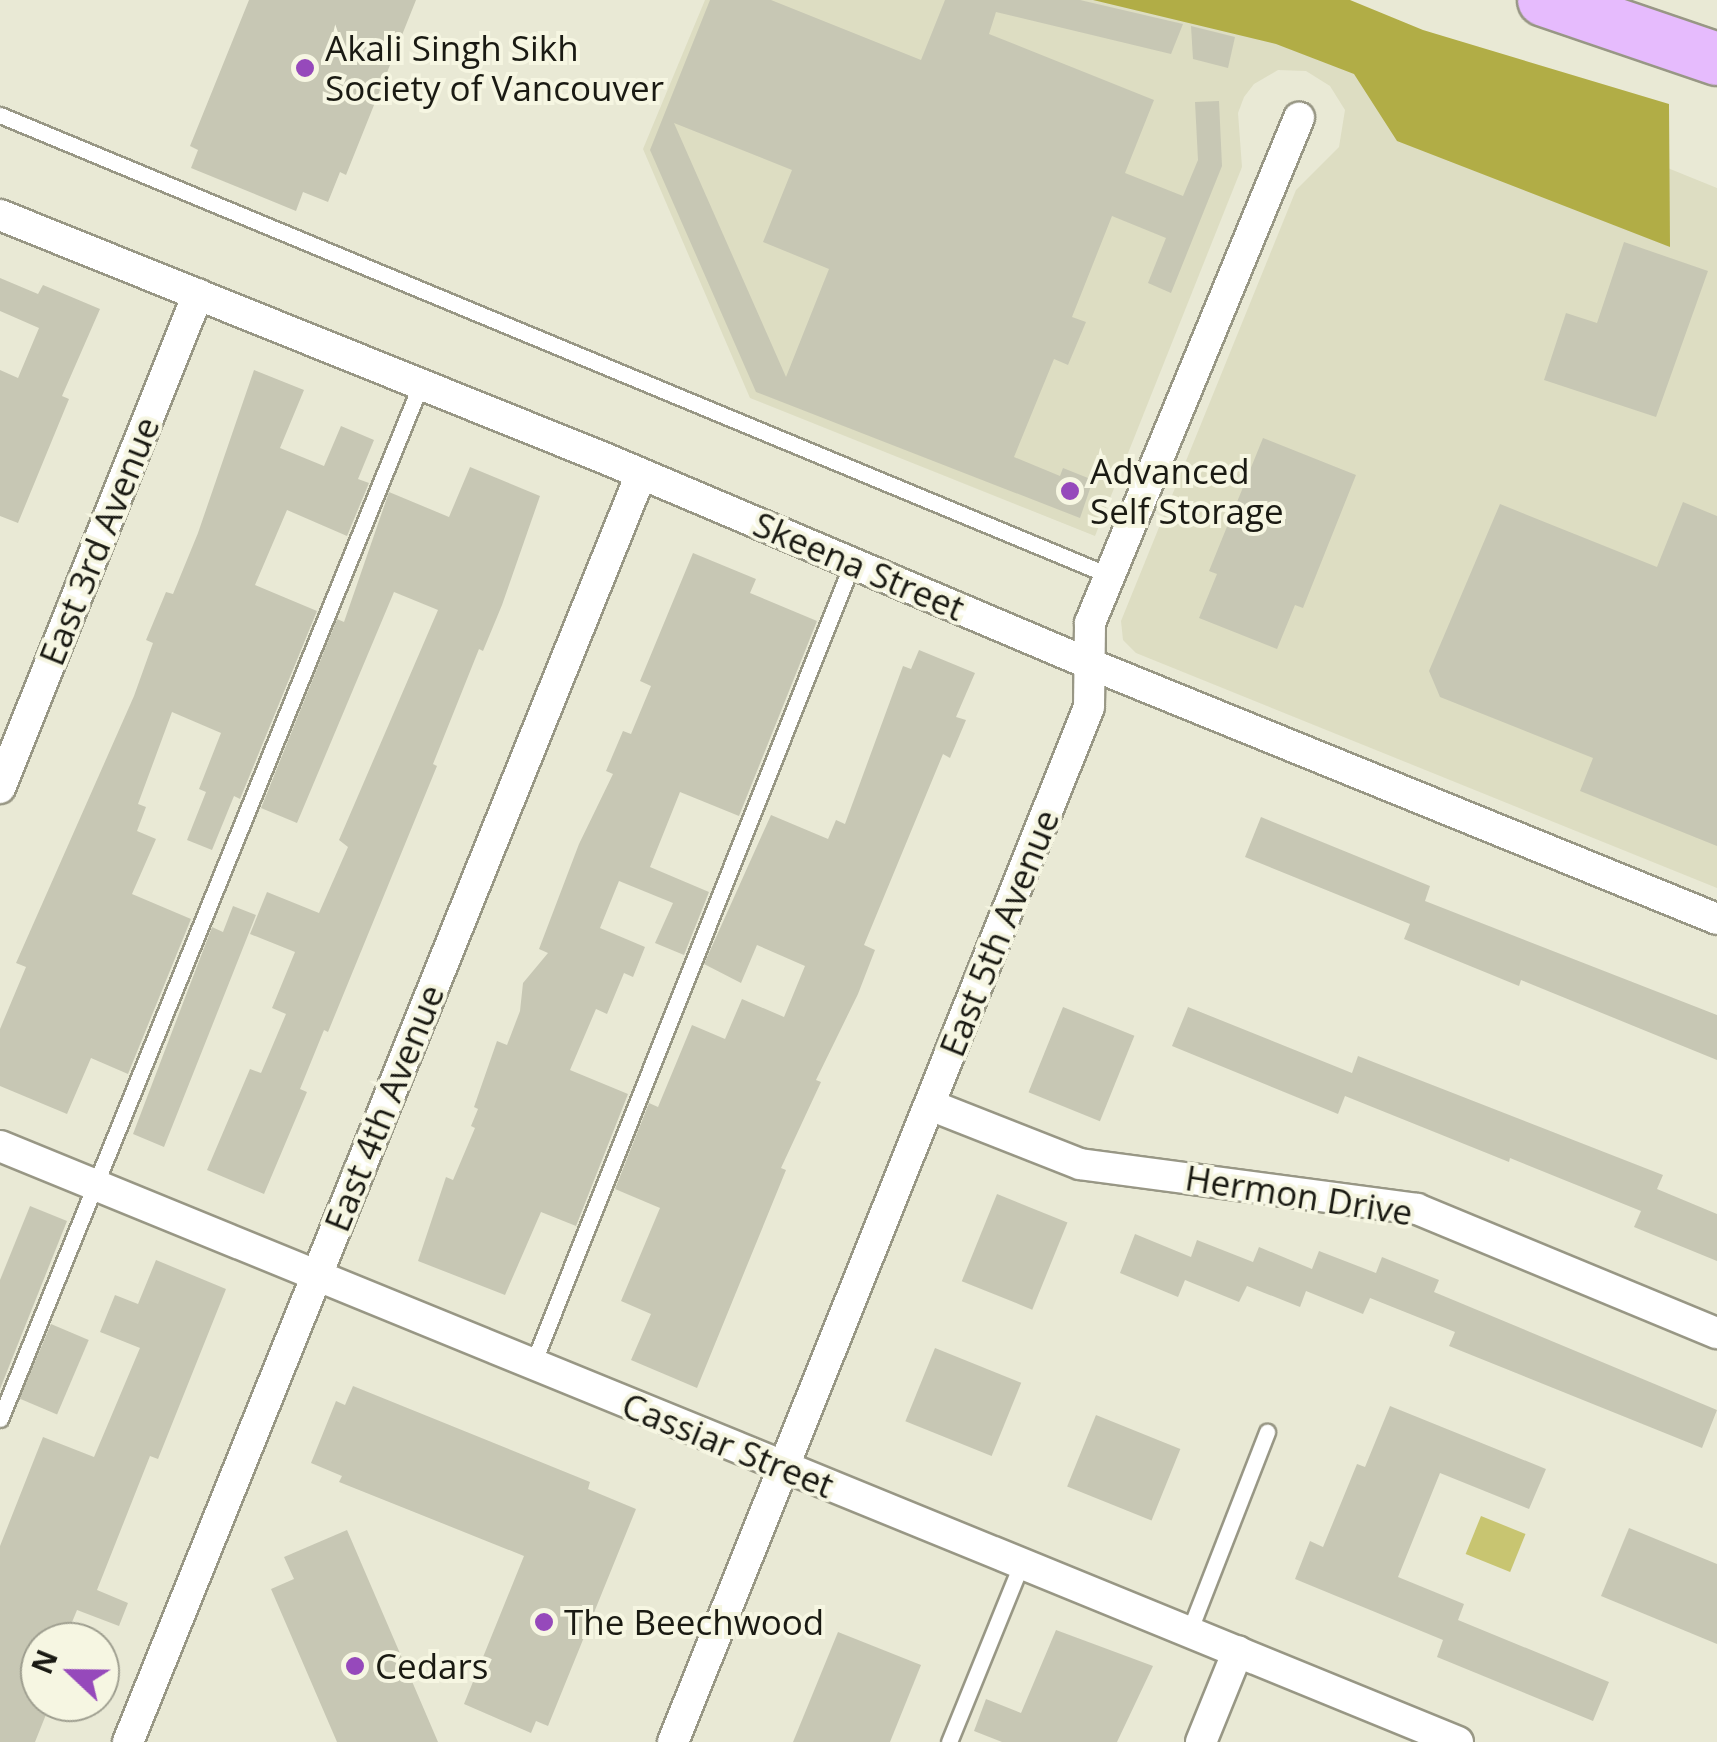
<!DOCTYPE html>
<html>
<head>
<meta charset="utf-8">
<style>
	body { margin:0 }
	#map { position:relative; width:1717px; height:1742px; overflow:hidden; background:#e9e9d5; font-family:"Open Sans",sans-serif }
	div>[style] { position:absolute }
	.built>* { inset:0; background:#ddddc2 }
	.green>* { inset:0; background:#c8c571; transform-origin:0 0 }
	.forest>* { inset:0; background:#b1ad46 }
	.building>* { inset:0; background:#c7c7b4; transform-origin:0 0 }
	.roads { filter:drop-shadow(2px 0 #989785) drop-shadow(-2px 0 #989785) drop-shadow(0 2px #989785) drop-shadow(0 -2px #989785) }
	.service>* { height:15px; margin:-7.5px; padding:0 7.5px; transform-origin:7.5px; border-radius:7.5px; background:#fff }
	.minor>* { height:30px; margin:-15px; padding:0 15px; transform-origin:15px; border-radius:15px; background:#fff }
	.motorway>* { height:52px; margin:-26px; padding:0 26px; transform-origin:26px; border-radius:26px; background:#e6bbfd }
	.dots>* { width:28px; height:28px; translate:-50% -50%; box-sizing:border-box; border:5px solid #f6f6e2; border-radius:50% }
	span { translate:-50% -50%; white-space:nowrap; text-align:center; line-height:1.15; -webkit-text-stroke:8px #f6f6e2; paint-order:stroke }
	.poi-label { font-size:35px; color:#1a1a13 }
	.left { translate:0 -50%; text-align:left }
	.street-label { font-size:35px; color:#1a1a13 }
	.north { position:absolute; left:20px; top:1622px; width:100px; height:100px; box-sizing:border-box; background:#f6f6e2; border:2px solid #9e9e8f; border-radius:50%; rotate:292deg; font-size:28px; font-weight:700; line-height:40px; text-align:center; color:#1a1a13 }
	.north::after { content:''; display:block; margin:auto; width:35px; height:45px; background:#9649bb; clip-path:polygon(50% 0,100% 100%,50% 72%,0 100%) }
</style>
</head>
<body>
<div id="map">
	<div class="built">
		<i style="clip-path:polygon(705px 0,1218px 0,1286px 13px,1717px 188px,1717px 888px,1136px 653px,1123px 640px,1121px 621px,1296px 190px,1339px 147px,1345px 110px,1330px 86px,1306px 71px,1278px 70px,1254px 84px,1244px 97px,1238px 113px,1242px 167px,1095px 536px,750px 398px,643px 149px)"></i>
	</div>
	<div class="green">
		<i style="left:1481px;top:1516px;width:48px;height:41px;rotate:22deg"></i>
	</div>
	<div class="forest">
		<i style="clip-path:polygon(1093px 0,1350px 0,1423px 30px,1669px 104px,1670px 247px,1397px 141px,1354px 74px,1276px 44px)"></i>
	</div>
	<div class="building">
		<i style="clip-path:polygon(249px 0,416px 0,346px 175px,340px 172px,328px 202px,303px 192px,296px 211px,191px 168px,198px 150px,190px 146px)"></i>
		<i style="clip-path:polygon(evenodd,710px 0,771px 0,921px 60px,945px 0,1080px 0,1183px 24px,1171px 54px,996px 12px,989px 34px,1154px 100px,1125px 173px,1183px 196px,1198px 160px,1195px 102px,1219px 101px,1222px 166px,1171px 293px,1148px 283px,1166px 238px,1112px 216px,1072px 317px,1086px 322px,1068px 365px,1054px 359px,1014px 457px,1060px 476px,1063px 468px,1093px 480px,1080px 518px,756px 392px,650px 150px,710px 0,674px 123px,792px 170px,763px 242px,829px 269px,786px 377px,674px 123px)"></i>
		<i style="clip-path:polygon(1191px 26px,1235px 37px,1228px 68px,1193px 59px)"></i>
		<i style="clip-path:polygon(1624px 242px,1708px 271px,1656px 417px,1544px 380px,1566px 313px,1597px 323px)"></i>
		<i style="clip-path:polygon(0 278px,38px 294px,43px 285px,100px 309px,62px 396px,69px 399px,18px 523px,0 516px,0 370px,18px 378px,39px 328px,0 311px)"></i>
		<i style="clip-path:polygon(254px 370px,304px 390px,280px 448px,324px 466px,341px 426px,374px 440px,358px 479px,369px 483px,347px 536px,287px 510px,255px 585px,317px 611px,240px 799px,234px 796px,212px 850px,187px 840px,206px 792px,199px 789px,221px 733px,172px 712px,138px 804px,146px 807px,137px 831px,156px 839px,132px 894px,191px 919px,128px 1074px,91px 1058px,67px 1114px,0 1086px,0 1029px,26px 967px,16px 963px,134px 696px,153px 643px,146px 640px,166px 592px,173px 594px,198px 533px)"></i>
		<i style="clip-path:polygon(1263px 438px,1356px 475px,1303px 608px,1295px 605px,1277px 649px,1199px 618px,1217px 574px,1209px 571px)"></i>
		<i style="clip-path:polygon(470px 467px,540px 496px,502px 605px,483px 651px,479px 649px,433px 764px,437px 766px,328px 1032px,324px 1030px,300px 1089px,307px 1092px,264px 1194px,207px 1170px,250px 1069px,261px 1073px,286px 1014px,272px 1008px,295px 952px,250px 934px,267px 892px,319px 913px,348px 847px,339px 840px,438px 610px,394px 592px,297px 823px,261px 808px,337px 619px,344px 622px,389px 492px,449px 517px)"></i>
		<i style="clip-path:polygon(1683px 502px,1717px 516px,1717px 846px,1580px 791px,1593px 758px,1440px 697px,1429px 671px,1500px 504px,1657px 567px)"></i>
		<i style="clip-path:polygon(693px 553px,756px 579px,750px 593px,817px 621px,739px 816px,680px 792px,650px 867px,709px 892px,684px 955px,655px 943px,673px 903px,619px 881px,600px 928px,645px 947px,633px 977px,624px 973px,607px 1014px,596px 1009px,570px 1070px,628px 1094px,576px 1226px,541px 1212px,505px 1295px,418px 1261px,446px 1177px,453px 1180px,475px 1128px,471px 1126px,478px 1109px,474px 1107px,497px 1041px,507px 1045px,520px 1011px,523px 983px,548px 953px,539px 949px,579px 844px,613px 774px,606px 771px,623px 731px,631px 734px,651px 686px,640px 681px)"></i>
		<i style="clip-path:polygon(919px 650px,975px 673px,956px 717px,966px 720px,950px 758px,943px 754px,864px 945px,875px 950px,858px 994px,816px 1080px,821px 1082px,781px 1168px,786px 1170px,697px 1388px,631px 1360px,651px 1314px,621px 1301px,660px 1208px,615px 1189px,649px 1103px,658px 1107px,692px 1025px,725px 1039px,742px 999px,784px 1017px,805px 966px,757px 945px,741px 983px,704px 964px,771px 815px,828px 839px,836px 820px,845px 824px,903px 666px,911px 669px)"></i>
		<i style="clip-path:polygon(1261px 817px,1430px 886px,1425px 901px,1717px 1015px,1717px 1060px,1521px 980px,1519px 986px,1404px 939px,1410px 924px,1245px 857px)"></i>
		<i style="clip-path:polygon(233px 906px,256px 915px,164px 1147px,133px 1134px,212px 927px,223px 932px)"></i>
		<i style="left:1063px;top:1007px;width:77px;height:92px;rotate:22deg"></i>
		<i style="clip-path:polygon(1188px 1007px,1352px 1073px,1358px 1056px,1663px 1175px,1657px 1189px,1717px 1214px,1717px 1261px,1634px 1227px,1641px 1211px,1510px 1158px,1509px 1162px,1345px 1096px,1338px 1114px,1172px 1046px)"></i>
		<i style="left:997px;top:1194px;width:76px;height:94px;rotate:22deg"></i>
		<i style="clip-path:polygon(30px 1206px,67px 1221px,0 1389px,0 1280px)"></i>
		<i style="clip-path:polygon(1135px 1234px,1191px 1257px,1197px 1240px,1253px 1262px,1259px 1247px,1312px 1269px,1319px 1251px,1376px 1273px,1382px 1257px,1439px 1280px,1434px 1292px,1717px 1410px,1702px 1448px,1449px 1346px,1455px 1332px,1370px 1298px,1363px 1314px,1306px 1291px,1300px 1307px,1247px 1286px,1239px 1302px,1185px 1280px,1178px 1297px,1120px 1273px)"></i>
		<i style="clip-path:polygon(156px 1260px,226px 1289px,158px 1459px,150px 1456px,97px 1590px,128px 1603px,119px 1626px,77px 1610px,64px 1642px,40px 1642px,40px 1702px,51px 1702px,35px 1742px,0 1742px,0 1546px,43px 1437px,94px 1457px,140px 1348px,100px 1332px,115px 1295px,138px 1304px)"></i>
		<i style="left:51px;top:1324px;width:41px;height:81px;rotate:23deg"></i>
		<i style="left:935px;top:1348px;width:93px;height:79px;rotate:22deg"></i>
		<i style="clip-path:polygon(353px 1386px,590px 1482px,588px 1489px,636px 1509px,548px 1726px,536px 1721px,531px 1733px,464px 1704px,524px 1556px,339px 1482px,342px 1476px,311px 1463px,336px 1401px,345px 1405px)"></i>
		<i style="clip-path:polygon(1390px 1406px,1546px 1469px,1529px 1509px,1440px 1473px,1398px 1577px,1464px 1604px,1458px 1620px,1609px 1682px,1593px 1721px,1437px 1657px,1443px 1640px,1295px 1579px,1310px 1541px,1323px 1547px,1357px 1464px,1365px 1467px)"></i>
		<i style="left:1096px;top:1415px;width:91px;height:77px;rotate:22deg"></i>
		<i style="clip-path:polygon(1629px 1528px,1717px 1564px,1717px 1644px,1601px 1596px)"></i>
		<i style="clip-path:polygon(347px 1530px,402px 1658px,438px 1742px,337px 1742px,271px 1589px,294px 1579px,284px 1557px)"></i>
		<i style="clip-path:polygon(1056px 1630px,1153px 1666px,1117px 1742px,1002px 1742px,974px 1731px,986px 1699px,1021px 1713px)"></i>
		<i style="clip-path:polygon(838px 1632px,921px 1665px,890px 1742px,793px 1742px)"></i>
	</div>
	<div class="roads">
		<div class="service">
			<i style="left:0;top:115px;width:1203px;rotate:22.54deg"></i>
			<i style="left:532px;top:1366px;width:863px;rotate:-68.25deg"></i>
			<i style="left:0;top:1419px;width:1117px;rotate:-67.87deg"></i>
			<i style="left:1189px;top:1632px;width:215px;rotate:-68.7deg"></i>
			<i style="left:949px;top:1742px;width:191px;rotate:-67.9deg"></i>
		</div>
		<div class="minor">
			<i style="left:0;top:215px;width:651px;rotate:21.92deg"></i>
			<i style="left:604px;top:458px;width:528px;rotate:22.97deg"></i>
			<i style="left:1090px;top:664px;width:677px;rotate:22.13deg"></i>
			<i style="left:0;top:788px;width:532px;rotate:-68.16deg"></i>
			<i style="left:930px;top:1105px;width:161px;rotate:21.5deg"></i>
			<i style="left:1080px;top:1164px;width:340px;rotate:7.6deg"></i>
			<i style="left:1417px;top:1209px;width:325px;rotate:22.5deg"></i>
			<i style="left:0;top:1146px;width:1575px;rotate:22.23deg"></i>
			<i style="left:128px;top:1742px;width:1368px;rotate:-67.97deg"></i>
			<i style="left:673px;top:1742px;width:1115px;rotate:-68.1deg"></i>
			<i style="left:1089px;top:707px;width:84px;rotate:-89.3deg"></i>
			<i style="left:1090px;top:623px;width:547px;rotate:-67.52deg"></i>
			<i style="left:1201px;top:1742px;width:98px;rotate:-67.9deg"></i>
		</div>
		<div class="motorway">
			<i style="left:1544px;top:0;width:183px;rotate:18.8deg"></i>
		</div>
	</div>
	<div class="dots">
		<i style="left:305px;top:68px;background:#9649bb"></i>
		<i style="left:1070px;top:491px;background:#9649bb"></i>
		<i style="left:544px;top:1622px;background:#9649bb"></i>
		<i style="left:355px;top:1666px;background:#9649bb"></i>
	</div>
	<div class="poi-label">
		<span class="left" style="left:325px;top:68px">Akali Singh Sikh<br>Society of Vancouver</span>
		<span class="left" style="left:1090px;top:491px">Advanced<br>Self Storage</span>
		<span class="left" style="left:564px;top:1622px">The Beechwood</span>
		<span class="left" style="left:375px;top:1666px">Cedars</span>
	</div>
	<div class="street-label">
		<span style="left:99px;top:541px;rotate:-68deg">East 3rd Avenue</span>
		<span style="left:859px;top:566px;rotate:23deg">Skeena Street</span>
		<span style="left:999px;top:933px;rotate:-68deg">East 5th Avenue</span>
		<span style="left:384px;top:1108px;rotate:-68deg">East 4th Avenue</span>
		<span style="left:1299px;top:1195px;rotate:9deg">Hermon Drive</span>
		<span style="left:728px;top:1445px;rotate:22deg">Cassiar Street</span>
	</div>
	<div class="north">N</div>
</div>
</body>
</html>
